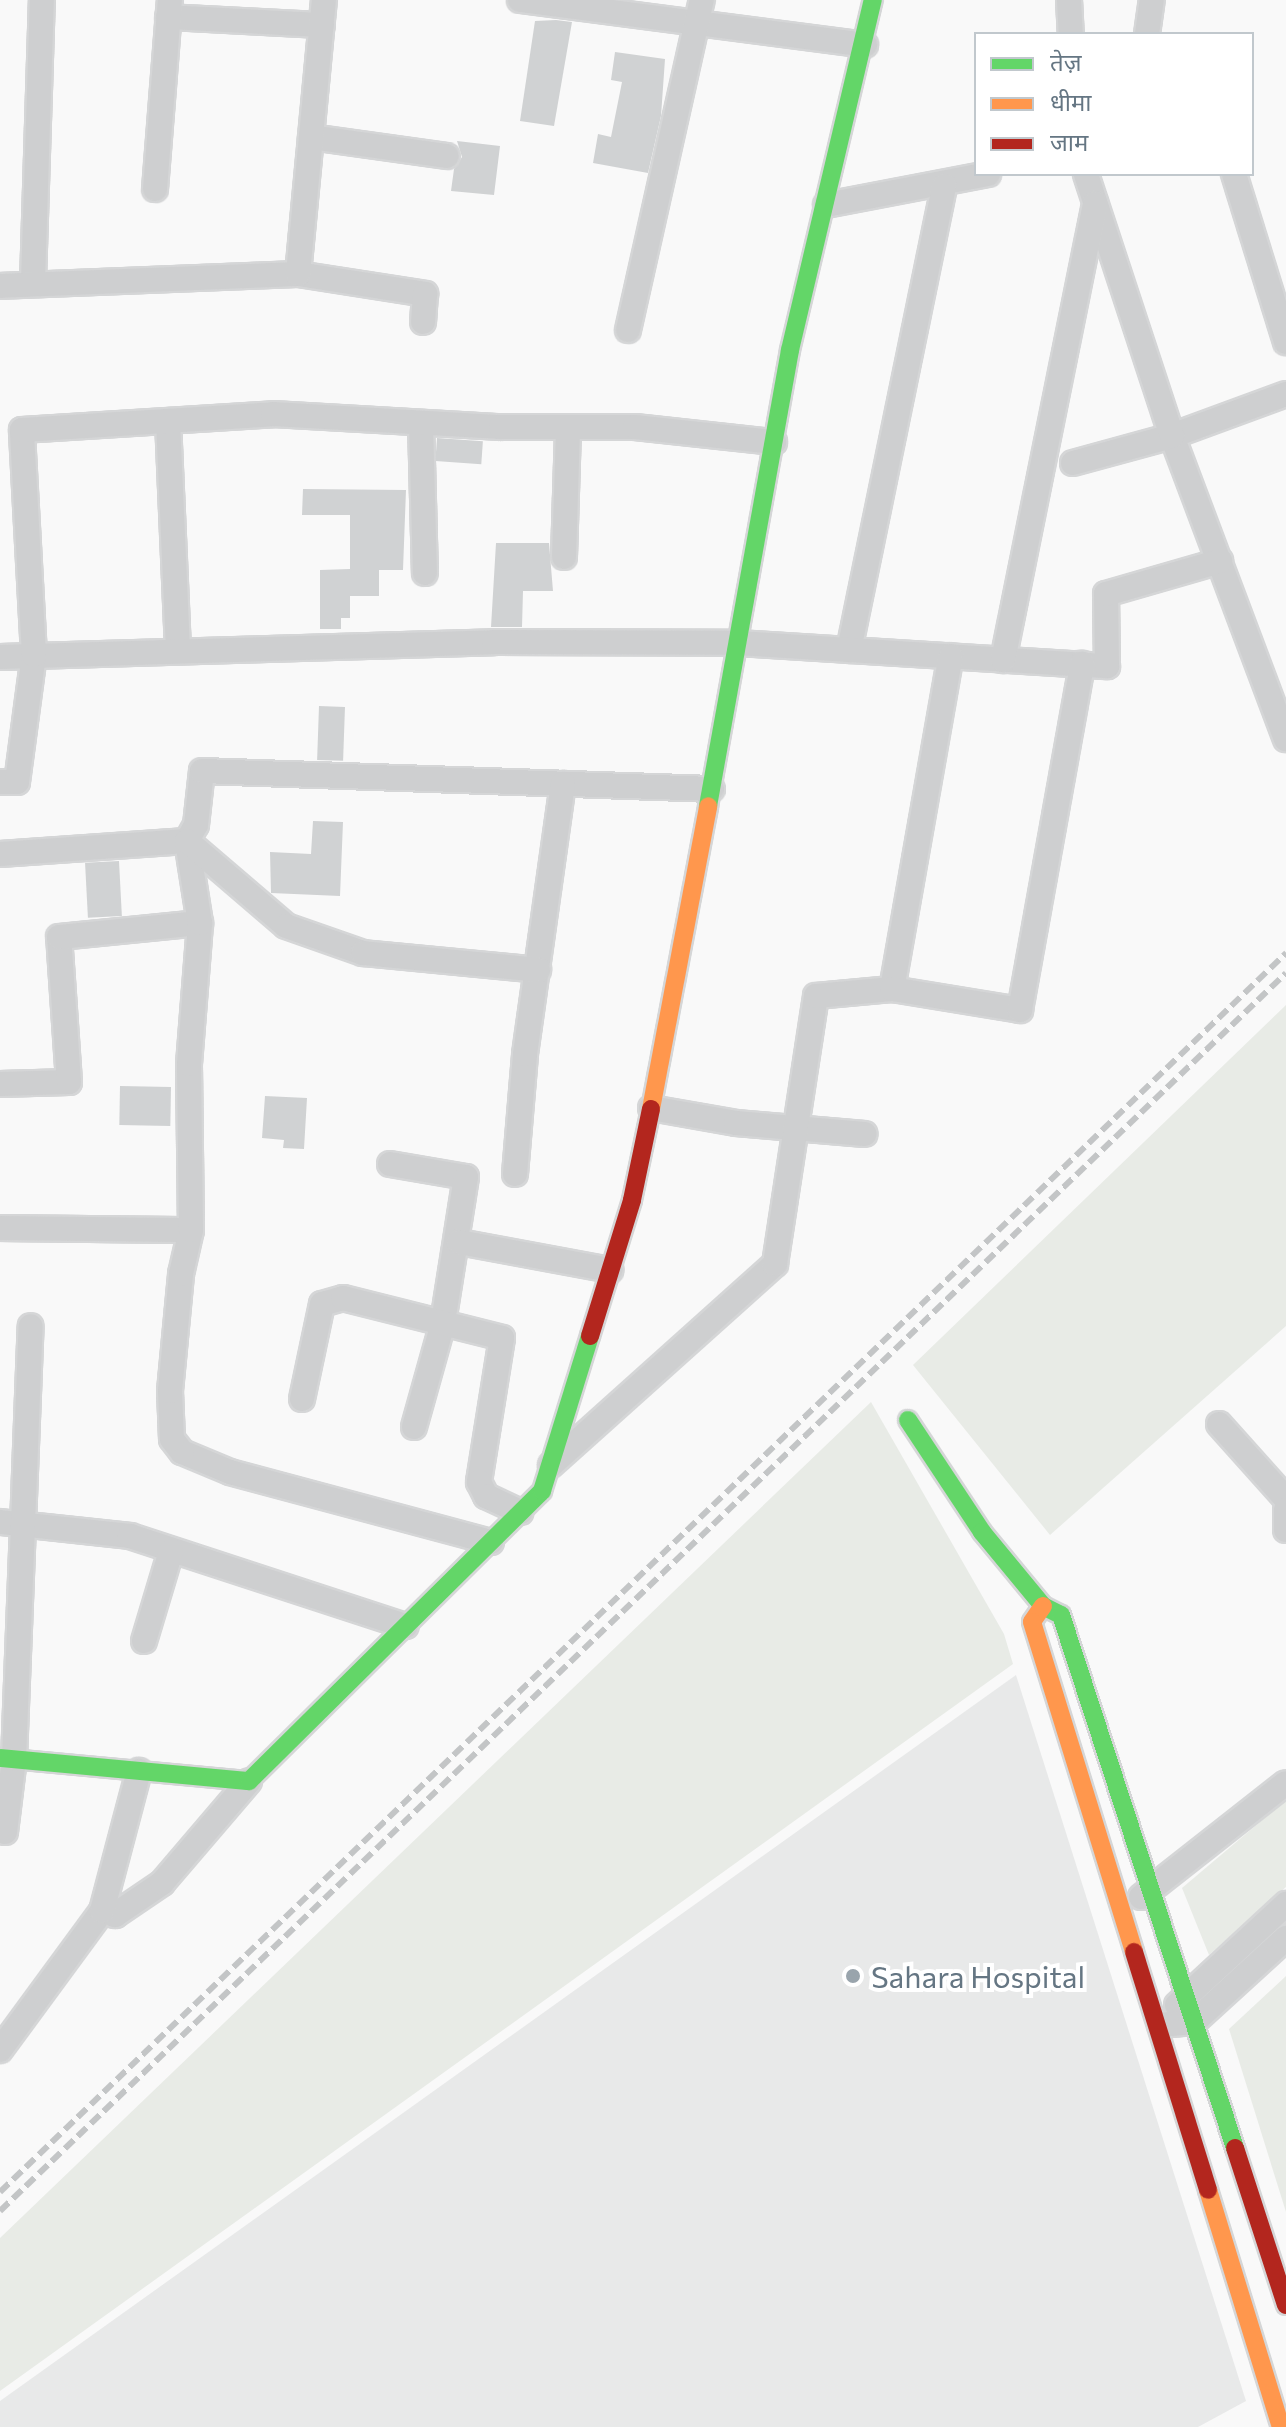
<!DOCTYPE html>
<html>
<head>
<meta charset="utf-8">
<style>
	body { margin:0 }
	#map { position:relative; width:1286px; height:2427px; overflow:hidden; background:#f9f9f9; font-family:Commissioner,"Noto Sans Devanagari",sans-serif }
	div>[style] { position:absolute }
	.built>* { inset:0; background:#e8e9e9 }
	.green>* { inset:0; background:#e8ebe6 }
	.building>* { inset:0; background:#d0d2d3; transform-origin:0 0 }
	.roads { filter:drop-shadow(2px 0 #d5d6d7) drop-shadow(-2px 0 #d5d6d7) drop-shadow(0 2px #d5d6d7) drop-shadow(0 -2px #d5d6d7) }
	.street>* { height:24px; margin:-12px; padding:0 12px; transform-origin:12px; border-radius:12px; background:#cecfd0 }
	.fast>* { height:18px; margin:-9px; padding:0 9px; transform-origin:9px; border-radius:9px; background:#63d668 }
	.slow>* { height:18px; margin:-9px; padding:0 9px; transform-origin:9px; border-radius:9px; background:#ff974d }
	.jam>* { height:18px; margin:-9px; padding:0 9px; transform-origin:9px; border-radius:9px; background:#b3261e }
	.rail>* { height:6px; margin-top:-3px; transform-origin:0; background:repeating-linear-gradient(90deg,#c3c5c6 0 12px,transparent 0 18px) }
	.dots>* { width:22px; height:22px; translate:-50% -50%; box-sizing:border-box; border:4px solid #fff; border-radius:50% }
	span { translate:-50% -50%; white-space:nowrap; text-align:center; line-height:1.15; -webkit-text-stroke:8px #fff; paint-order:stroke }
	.poi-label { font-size:30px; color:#657683 }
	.left { translate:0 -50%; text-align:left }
	.legend { position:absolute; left:974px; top:32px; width:280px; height:144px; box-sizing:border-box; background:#fff; border:2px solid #c1c8cd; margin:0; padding:10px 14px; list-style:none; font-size:24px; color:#657683 }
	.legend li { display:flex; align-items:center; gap:16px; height:40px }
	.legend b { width:40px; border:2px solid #c1c8cd }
</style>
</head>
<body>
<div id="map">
	<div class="built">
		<i style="clip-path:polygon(1016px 1675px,1246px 2401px,1198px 2427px,0 2427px,0 2401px)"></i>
	</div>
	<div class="green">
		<i style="clip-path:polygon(1286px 1005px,1286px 1326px,1050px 1535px,913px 1365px)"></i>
		<i style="clip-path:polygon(871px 1402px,1004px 1634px,1013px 1664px,0 2391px,0 2238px)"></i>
		<i style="clip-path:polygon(1286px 1800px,1286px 1887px,1209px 1955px,1182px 1888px)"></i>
		<i style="clip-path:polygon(1286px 1976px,1286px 2212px,1229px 2029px)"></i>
	</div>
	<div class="building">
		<i style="clip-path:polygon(556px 20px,572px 22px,554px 126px,520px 121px,535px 21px)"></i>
		<i style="clip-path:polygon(615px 52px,665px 59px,661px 116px,648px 173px,593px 163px,598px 134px,611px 137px,622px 82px,611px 80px)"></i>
		<i style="clip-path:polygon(457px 141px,500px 146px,494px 195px,451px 191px,454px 169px,462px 157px)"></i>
		<i style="left:437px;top:438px;width:46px;height:23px;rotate:4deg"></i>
		<i style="clip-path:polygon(303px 489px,406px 490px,403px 570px,379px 570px,379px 596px,350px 596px,350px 618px,341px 618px,341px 629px,320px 629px,320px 570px,350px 569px,350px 515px,302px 515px)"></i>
		<i style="clip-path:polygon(496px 543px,549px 543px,553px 591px,523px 591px,522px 627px,491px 627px)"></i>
		<i style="left:319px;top:706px;width:26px;height:54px;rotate:2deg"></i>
		<i style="clip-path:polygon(313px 821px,343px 822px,340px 896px,271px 893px,270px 852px,311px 854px)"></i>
		<i style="left:119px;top:861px;width:55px;height:34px;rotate:87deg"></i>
		<i style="left:120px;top:1086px;width:51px;height:39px;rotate:1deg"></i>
		<i style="clip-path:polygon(265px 1096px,307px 1098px,304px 1149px,283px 1148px,284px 1140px,262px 1138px)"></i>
	</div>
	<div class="roads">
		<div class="street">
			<i style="left:520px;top:0;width:348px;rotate:7.4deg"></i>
			<i style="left:1069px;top:0;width:34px;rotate:87deg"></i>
			<i style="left:168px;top:17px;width:154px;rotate:3deg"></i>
			<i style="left:1147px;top:34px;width:34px;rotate:-82deg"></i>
			<i style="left:311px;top:137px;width:137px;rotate:8deg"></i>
			<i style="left:1234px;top:174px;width:176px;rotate:72.8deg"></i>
			<i style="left:155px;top:189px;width:190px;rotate:-85.5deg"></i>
			<i style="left:826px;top:205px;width:165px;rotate:-10.8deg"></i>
			<i style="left:298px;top:274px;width:129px;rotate:8.9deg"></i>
			<i style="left:425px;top:294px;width:28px;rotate:94deg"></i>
			<i style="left:33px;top:282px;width:282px;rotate:-88.2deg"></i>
			<i style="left:0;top:286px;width:298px;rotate:-2.3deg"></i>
			<i style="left:298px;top:274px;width:275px;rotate:-84.6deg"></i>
			<i style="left:628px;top:330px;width:338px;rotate:-77.4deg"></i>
			<i style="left:1286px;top:394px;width:121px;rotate:159.8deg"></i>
			<i style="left:1172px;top:436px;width:324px;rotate:69.4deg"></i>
			<i style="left:168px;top:421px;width:230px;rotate:87.5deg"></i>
			<i style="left:421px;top:423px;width:150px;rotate:88.5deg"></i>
			<i style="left:1073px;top:463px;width:103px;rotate:-15.3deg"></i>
			<i style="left:1172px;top:436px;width:276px;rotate:-108.2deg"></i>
			<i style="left:564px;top:557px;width:130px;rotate:-88.2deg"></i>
			<i style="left:849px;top:650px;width:474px;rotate:-78.4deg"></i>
			<i style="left:0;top:657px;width:494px;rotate:-1.7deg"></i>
			<i style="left:494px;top:642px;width:244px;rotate:0.2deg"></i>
			<i style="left:738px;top:643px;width:370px;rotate:3.6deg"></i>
			<i style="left:1107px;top:666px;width:72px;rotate:-90.8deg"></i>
			<i style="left:1106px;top:594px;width:119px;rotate:-16.1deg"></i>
			<i style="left:1003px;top:660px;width:466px;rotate:-78.6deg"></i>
			<i style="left:0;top:782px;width:17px"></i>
			<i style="left:17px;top:782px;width:128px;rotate:-82.4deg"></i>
			<i style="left:34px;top:655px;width:225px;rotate:-93.1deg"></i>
			<i style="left:22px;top:430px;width:252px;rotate:-3.6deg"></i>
			<i style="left:273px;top:414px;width:228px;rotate:3.3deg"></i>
			<i style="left:501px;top:427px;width:134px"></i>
			<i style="left:635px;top:427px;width:140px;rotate:6.2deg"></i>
			<i style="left:0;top:854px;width:187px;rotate:-4deg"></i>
			<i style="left:187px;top:841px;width:18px;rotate:-61deg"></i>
			<i style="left:196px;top:825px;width:54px;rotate:-83.7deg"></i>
			<i style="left:202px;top:771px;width:510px;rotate:2.02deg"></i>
			<i style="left:892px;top:989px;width:338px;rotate:-80deg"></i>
			<i style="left:0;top:1084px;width:69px;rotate:-1.7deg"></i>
			<i style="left:69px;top:1082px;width:145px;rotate:-93.9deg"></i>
			<i style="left:59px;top:937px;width:142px;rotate:-5.7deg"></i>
			<i style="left:651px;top:1108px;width:86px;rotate:10deg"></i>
			<i style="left:736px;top:1123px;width:129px;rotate:4.9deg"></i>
			<i style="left:390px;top:1164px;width:77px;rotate:9.7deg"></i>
			<i style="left:466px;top:1177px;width:148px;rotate:99deg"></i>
			<i style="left:443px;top:1323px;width:108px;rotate:105.6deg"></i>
			<i style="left:515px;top:1174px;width:120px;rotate:-85.2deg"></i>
			<i style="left:525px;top:1054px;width:273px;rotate:-82deg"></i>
			<i style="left:0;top:1228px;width:191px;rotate:0.6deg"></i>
			<i style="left:459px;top:1242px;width:154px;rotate:10.5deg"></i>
			<i style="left:302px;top:1399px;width:97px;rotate:-78.1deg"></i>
			<i style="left:322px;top:1304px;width:22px;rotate:-16deg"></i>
			<i style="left:343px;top:1298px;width:164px;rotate:14.1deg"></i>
			<i style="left:502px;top:1338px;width:146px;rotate:99.1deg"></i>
			<i style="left:479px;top:1482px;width:16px;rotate:63deg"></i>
			<i style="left:486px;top:1496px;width:38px;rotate:25deg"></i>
			<i style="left:1219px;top:1424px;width:101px;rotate:48.2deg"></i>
			<i style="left:551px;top:1465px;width:301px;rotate:-41.9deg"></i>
			<i style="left:775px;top:1264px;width:271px;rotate:-81.3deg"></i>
			<i style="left:816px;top:996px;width:76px;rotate:-5.3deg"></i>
			<i style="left:892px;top:989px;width:130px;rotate:9.3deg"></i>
			<i style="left:1020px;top:1010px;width:352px;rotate:-79.8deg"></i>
			<i style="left:1286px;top:1510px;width:20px;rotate:90deg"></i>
			<i style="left:0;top:1522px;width:131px;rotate:6.1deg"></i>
			<i style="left:130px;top:1536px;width:290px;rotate:18.1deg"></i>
			<i style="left:491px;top:1542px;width:270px;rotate:-165deg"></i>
			<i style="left:230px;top:1472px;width:52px;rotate:-157.4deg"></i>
			<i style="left:182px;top:1452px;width:16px;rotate:-128deg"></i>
			<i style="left:172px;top:1439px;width:48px;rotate:-92.4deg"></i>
			<i style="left:170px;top:1391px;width:118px;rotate:-84.6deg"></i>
			<i style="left:181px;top:1274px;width:45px;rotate:-77.2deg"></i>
			<i style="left:191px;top:1230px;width:166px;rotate:-90.7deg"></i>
			<i style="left:189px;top:1064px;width:141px;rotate:-85.5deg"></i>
			<i style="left:200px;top:923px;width:83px;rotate:-99deg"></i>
			<i style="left:187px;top:841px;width:130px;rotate:40.6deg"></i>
			<i style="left:286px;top:926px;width:82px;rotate:19.3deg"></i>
			<i style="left:363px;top:953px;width:176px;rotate:5.5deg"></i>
			<i style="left:144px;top:1641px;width:94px;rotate:-73.3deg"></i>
			<i style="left:5px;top:1832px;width:74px;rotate:-83deg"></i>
			<i style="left:14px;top:1759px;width:433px;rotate:-87.8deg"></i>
			<i style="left:1141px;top:1897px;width:184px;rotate:-38.2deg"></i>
			<i style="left:102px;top:1911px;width:14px;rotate:17deg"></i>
			<i style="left:115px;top:1915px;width:57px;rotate:-34.2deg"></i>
			<i style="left:162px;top:1883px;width:134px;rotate:-49.5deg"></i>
			<i style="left:1177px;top:2005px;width:149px;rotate:-42.8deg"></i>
			<i style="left:1160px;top:2025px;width:34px;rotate:-5deg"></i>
			<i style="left:1194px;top:2022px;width:125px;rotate:-42.4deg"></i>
			<i style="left:0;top:2050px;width:172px;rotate:-53.7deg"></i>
			<i style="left:102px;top:1911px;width:145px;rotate:-75.2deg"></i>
		</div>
		<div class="fast">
			<i style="left:708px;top:806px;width:463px;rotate:-79.8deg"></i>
			<i style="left:790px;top:350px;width:360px;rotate:-76.7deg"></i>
			<i style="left:908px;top:1420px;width:134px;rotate:56.5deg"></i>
			<i style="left:982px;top:1532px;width:96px;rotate:50.5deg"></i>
			<i style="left:1043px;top:1606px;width:20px;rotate:27deg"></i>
			<i style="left:1061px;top:1615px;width:561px;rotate:71.92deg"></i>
			<i style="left:0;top:1758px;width:250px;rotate:5.3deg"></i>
			<i style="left:249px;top:1781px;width:412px;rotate:-44.7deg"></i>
			<i style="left:542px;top:1491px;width:162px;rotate:-72.8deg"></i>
		</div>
		<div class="slow">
			<i style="left:651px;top:1109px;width:308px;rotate:-79.3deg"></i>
			<i style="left:1043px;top:1606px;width:19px;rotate:125deg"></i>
			<i style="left:1032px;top:1622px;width:345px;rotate:72.8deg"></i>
			<i style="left:1208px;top:2190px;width:248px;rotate:72.9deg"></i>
		</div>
		<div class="jam">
			<i style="left:590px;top:1336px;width:142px;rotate:-72.8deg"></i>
			<i style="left:632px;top:1200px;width:93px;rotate:-78.2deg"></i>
			<i style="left:1134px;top:1952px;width:249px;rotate:72.7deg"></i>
			<i style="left:1235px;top:2148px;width:165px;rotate:72deg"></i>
		</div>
	</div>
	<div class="rail">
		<i style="left:0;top:2192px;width:1786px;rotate:-43.93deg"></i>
		<i style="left:0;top:2211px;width:1785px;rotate:-43.91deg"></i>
	</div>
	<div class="dots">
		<i style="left:853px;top:1976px;background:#99a4ac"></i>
	</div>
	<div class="poi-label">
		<span class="left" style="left:871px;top:1976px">Sahara Hospital</span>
	</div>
	<ul class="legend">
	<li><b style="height:10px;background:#63d668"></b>तेज़</li>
	<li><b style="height:10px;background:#ff974d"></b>धीमा</li>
	<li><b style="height:10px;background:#b3261e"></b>जाम</li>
	</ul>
</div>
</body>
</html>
